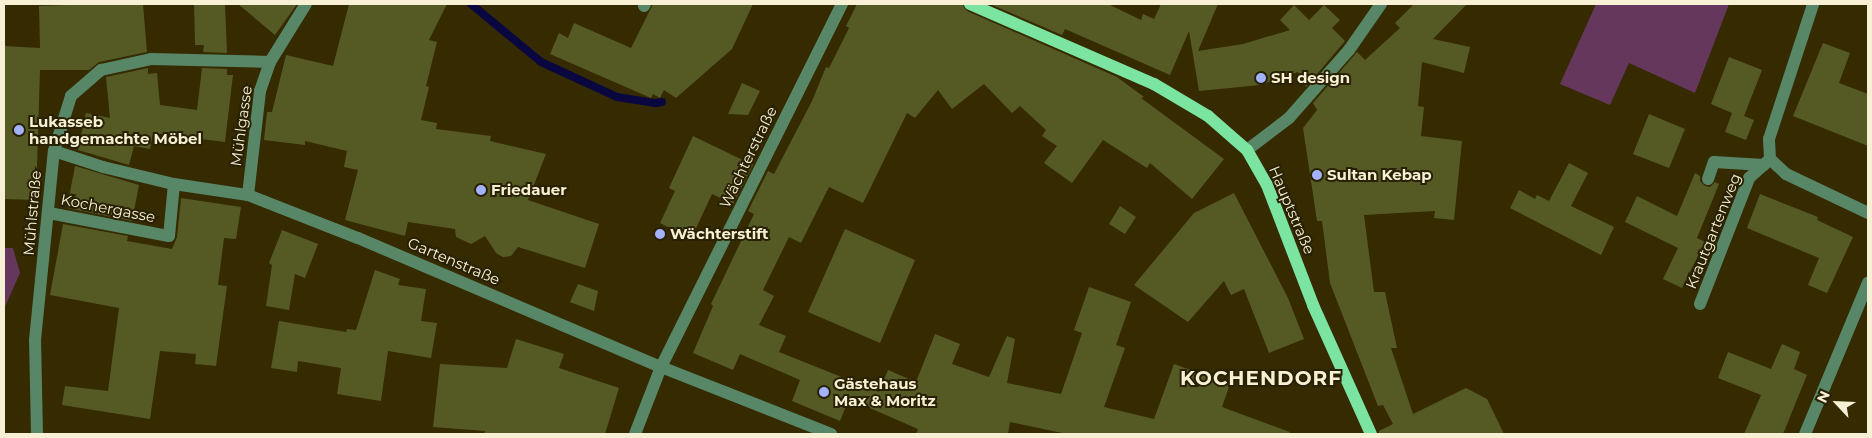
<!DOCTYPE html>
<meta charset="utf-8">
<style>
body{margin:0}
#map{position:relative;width:1872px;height:438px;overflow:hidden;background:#352a00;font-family:Montserrat,sans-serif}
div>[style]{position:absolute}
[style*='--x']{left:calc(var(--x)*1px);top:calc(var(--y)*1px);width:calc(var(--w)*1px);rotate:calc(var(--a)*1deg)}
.green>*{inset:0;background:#65375d}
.stream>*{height:8px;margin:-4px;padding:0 4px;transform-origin:4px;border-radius:4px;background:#0a063f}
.building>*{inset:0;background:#555a25}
.minor>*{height:12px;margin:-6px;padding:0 6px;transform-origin:6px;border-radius:6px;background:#578767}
.major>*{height:12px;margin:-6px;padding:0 6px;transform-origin:6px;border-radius:6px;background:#7be4a0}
.dots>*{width:14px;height:14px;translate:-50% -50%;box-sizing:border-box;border:2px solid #292104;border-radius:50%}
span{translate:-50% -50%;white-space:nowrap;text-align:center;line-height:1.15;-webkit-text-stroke:4px #292104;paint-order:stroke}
.poi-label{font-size:15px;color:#f8f0d4;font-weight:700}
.left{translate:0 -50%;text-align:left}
.street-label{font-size:15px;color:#f8f0d4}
.district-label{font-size:20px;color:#f8f0d4;font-weight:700;letter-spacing:1px}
.frame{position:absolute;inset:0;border:5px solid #f8f0d4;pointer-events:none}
.north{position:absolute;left:1812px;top:378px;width:50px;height:50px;-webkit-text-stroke:4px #292104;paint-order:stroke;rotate:295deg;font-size:14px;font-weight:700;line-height:20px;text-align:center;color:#f8f0d4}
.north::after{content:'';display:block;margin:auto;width:18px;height:22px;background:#f8f0d4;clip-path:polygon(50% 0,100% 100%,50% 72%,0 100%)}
</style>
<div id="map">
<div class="green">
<div style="clip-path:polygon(1596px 4px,1729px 4px,1695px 93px,1629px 63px,1610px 105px,1560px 84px)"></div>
<div style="clip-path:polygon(4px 248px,13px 248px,20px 273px,4px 309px)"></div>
</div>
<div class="stream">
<div style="--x:471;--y:4;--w:91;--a:39.6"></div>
<div style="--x:541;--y:62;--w:84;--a:24.7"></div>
<div style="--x:617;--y:97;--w:39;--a:9"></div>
<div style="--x:656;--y:103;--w:6;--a:-9"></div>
</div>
<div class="building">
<div style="clip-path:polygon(98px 4px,143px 4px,147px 52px,99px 62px,89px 70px,40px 70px,36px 200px,4px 199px,4px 46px,40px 48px,39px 6px)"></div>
<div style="clip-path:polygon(194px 4px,225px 4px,227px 53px,203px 52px,204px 45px,195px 45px)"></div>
<div style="clip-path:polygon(238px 4px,297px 4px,275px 35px)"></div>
<div style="clip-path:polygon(349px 4px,447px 4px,429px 40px,437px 42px,426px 86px,429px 87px,421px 120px,437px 123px,436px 129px,491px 136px,490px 141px,546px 154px,528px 200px,599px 224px,585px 268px,518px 247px,511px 256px,503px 257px,496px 253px,485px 236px,471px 244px,456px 237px,455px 229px,408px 222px,405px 236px,345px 220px,358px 170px,344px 167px,347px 151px,305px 141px,305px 145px,264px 140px,267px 112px,272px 112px,286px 55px,333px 66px)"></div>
<div style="clip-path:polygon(653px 4px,753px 4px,732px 49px,676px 98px,664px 90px,660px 98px,653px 94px,651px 98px,550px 54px,559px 33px,568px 38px,574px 23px,631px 48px)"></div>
<div style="clip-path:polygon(857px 4px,962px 4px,967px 11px,1117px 77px,1144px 97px,1141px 98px,1224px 159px,1192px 199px,1150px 163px,1147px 168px,1103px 140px,1072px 183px,1044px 163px,1057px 146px,1042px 136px,1046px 130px,1020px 106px,1012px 113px,984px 84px,952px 109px,938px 90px,915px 118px,907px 113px,863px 203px,829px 187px,801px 243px,789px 237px,763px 290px,774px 296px,759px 325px,786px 336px,779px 352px,879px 392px,888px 370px,916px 382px,935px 334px,960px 344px,952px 364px,989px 377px,1007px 336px,1015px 339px,1007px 383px,1061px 394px,1082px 333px,1074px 330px,1089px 287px,1131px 302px,1116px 345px,1125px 348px,1104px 407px,1154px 419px,1174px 364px,1230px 384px,1222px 407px,1290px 432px,1289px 434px,1067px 434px,1010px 422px,1008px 434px,916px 434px,918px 429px,849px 399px,840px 421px,792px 401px,800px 380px,740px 354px,733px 370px,693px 353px,713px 306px,711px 304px,754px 214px,748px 211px,768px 171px,774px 174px,812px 101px,826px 67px,829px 68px,849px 28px,846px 26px)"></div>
<div style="clip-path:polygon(990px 4px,1108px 4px,1141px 20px,1143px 14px,1154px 19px,1161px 4px,1218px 4px,1198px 51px,1243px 44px,1290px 30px,1280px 20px,1294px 5px,1309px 20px,1324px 5px,1340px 20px,1332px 28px,1345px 41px,1306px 87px,1298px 72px,1260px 85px,1199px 91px,1189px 31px,1170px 75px,1065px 29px,1062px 35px)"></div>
<div style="clip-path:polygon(1414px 4px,1467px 4px,1433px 39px,1470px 47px,1464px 73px,1422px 62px,1418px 106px,1424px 107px,1421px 136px,1462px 141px,1454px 220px,1434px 218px,1435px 211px,1364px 215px,1374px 292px,1385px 292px,1397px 348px,1391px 348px,1413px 414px,1466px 388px,1487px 399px,1504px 434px,1379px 434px,1379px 431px,1393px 424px,1383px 405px,1378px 406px,1330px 283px,1322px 221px,1317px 221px,1303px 128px,1317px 110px,1313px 103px,1357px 52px,1365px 60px,1400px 28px,1395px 23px)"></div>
<div style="clip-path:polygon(1823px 43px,1850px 53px,1839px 83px,1868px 94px,1868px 146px,1793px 116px)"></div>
<div style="clip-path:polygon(1729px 57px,1762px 70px,1744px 116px,1754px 120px,1746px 140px,1725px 132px,1732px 113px,1711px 104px)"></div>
<div style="clip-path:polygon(148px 68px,148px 74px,157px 73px,160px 105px,197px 110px,202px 68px,227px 69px,227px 75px,233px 75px,225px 142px,153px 133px,150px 149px,134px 146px,129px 165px,78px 150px,86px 113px,110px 118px,106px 77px)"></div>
<div style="clip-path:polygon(742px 83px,760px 91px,748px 115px,728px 114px)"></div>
<div style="clip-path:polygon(1649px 114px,1685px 129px,1669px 168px,1633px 154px)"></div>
<div style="clip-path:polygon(693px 136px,753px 165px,733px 204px,712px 194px,691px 239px,660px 223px,675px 191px,669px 188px)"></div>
<div style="clip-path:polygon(1569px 163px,1588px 173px,1571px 206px,1614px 227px,1601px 255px,1510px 208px,1519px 190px,1535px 199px,1537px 195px,1549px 201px)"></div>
<div style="clip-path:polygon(75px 166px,139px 185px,132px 221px,67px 208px)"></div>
<div style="clip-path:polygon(1695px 173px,1700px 176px,1700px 181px,1705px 186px,1710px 187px,1715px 182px,1719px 184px,1697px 238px,1705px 242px,1682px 288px,1663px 279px,1678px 248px,1625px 222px,1637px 196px,1677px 216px)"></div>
<div style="clip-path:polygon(1234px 193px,1288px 298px,1304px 339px,1269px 353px,1244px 289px,1231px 295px,1224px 281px,1188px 322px,1134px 285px,1194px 213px)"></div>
<div style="clip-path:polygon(1760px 194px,1818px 217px,1817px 220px,1853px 237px,1827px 293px,1808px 285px,1819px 258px,1747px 228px)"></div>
<div style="clip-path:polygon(181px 198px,241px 207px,236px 239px,224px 238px,218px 285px,227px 286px,216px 366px,195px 364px,196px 354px,160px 351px,150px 419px,62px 405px,65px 386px,108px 391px,119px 308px,50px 295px,63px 224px,128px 236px,127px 241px,172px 249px,177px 237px)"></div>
<div style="clip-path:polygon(1120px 206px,1136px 217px,1125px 234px,1109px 224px)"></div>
<div style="clip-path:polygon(845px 229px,915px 260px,880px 343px,808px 312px)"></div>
<div style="clip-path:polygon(282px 230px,318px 244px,305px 278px,295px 274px,289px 310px,266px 306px,272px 265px,269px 263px)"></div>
<div style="clip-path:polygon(375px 270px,400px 279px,398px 285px,426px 289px,421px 321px,437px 323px,431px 358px,388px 351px,381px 401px,337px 394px,341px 368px,298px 361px,297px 372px,271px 368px,279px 321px,346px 332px,347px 329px,356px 330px)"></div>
<div style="clip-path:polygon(578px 284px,598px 291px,594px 311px,570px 302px)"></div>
<div style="clip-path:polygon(516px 339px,564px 354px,559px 368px,619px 388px,605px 434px,484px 434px,485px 431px,433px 427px,440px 364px,507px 368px)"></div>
<div style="clip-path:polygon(1782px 344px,1800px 352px,1794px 369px,1807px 375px,1783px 434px,1744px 434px,1761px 395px,1718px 378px,1728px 352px,1771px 369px)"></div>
</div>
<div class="minor">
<div style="--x:644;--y:6;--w:2;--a:-63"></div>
<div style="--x:1247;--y:150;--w:53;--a:-37.3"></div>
<div style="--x:1289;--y:118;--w:91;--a:-48.6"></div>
<div style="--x:1349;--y:50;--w:56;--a:-55.2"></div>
<div style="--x:54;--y:151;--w:52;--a:18.1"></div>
<div style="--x:103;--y:167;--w:73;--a:13.5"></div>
<div style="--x:174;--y:184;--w:75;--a:8.5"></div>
<div style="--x:248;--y:195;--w:118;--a:21.4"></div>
<div style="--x:358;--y:238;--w:329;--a:23.1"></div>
<div style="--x:661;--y:367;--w:183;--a:21.5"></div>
<div style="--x:1770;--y:159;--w:20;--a:-93"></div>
<div style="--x:1769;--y:139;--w:142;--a:-71.9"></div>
<div style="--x:1770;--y:159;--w:22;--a:43"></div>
<div style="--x:1786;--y:174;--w:91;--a:25.4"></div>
<div style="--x:1708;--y:179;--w:18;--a:-71"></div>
<div style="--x:1714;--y:162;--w:50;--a:3.4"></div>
<div style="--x:248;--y:195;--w:105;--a:-83.4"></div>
<div style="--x:260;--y:91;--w:31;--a:-71"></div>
<div style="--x:49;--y:213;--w:122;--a:10.9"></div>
<div style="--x:169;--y:236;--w:52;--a:-84.5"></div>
<div style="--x:1700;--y:304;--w:135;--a:-68.7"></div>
<div style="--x:1749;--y:178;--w:28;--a:-42"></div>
<div style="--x:37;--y:434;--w:94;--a:-91.2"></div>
<div style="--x:35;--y:340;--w:190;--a:-84.3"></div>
<div style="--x:54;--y:151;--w:58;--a:-72.8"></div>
<div style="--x:71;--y:96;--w:40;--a:-41"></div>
<div style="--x:101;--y:70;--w:51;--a:-12.4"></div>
<div style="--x:151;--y:59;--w:119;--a:1.4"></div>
<div style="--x:270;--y:62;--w:68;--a:-58.2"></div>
<div style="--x:635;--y:434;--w:72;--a:-68.8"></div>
<div style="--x:661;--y:367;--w:406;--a:-63.5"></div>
<div style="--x:1805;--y:434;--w:164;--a:-67.4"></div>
</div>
<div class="major">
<div style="--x:970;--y:4;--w:201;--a:23.5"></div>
<div style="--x:1154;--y:84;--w:63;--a:30.7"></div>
<div style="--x:1208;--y:116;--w:52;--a:41.1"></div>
<div style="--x:1247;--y:150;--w:40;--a:60.3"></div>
<div style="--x:1267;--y:185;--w:129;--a:69"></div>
<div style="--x:1313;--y:305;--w:141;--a:65.8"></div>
</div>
<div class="dots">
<div style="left:1261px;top:78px;background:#a2b2fd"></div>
<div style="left:19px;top:130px;background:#a2b2fd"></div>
<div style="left:1317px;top:175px;background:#a2b2fd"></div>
<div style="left:481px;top:190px;background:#a2b2fd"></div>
<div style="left:660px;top:234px;background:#a2b2fd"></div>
<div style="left:824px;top:392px;background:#a2b2fd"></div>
</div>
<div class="poi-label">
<span class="left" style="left:1271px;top:78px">SH design</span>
<span class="left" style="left:29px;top:130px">Lukasseb<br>handgemachte Möbel</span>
<span class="left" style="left:1327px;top:175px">Sultan Kebap</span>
<span class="left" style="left:491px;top:190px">Friedauer</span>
<span class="left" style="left:670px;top:234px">Wächterstift</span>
<span class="left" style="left:834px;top:392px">Gästehaus<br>Max &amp; Moritz</span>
</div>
<div class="street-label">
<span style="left:241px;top:126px;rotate:-82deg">Mühlgasse</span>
<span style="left:748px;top:157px;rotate:-64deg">Wächterstraße</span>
<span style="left:108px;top:208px;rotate:11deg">Kochergasse</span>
<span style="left:1292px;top:210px;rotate:67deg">Hauptstraße</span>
<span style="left:32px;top:213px;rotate:-85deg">Mühlstraße</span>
<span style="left:1713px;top:231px;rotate:-68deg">Krautgartenweg</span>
<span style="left:454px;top:261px;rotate:23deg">Gartenstraße</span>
</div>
<div class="district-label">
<span style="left:1261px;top:378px">KOCHENDORF</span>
</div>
<div class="frame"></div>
<div class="north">N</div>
</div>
